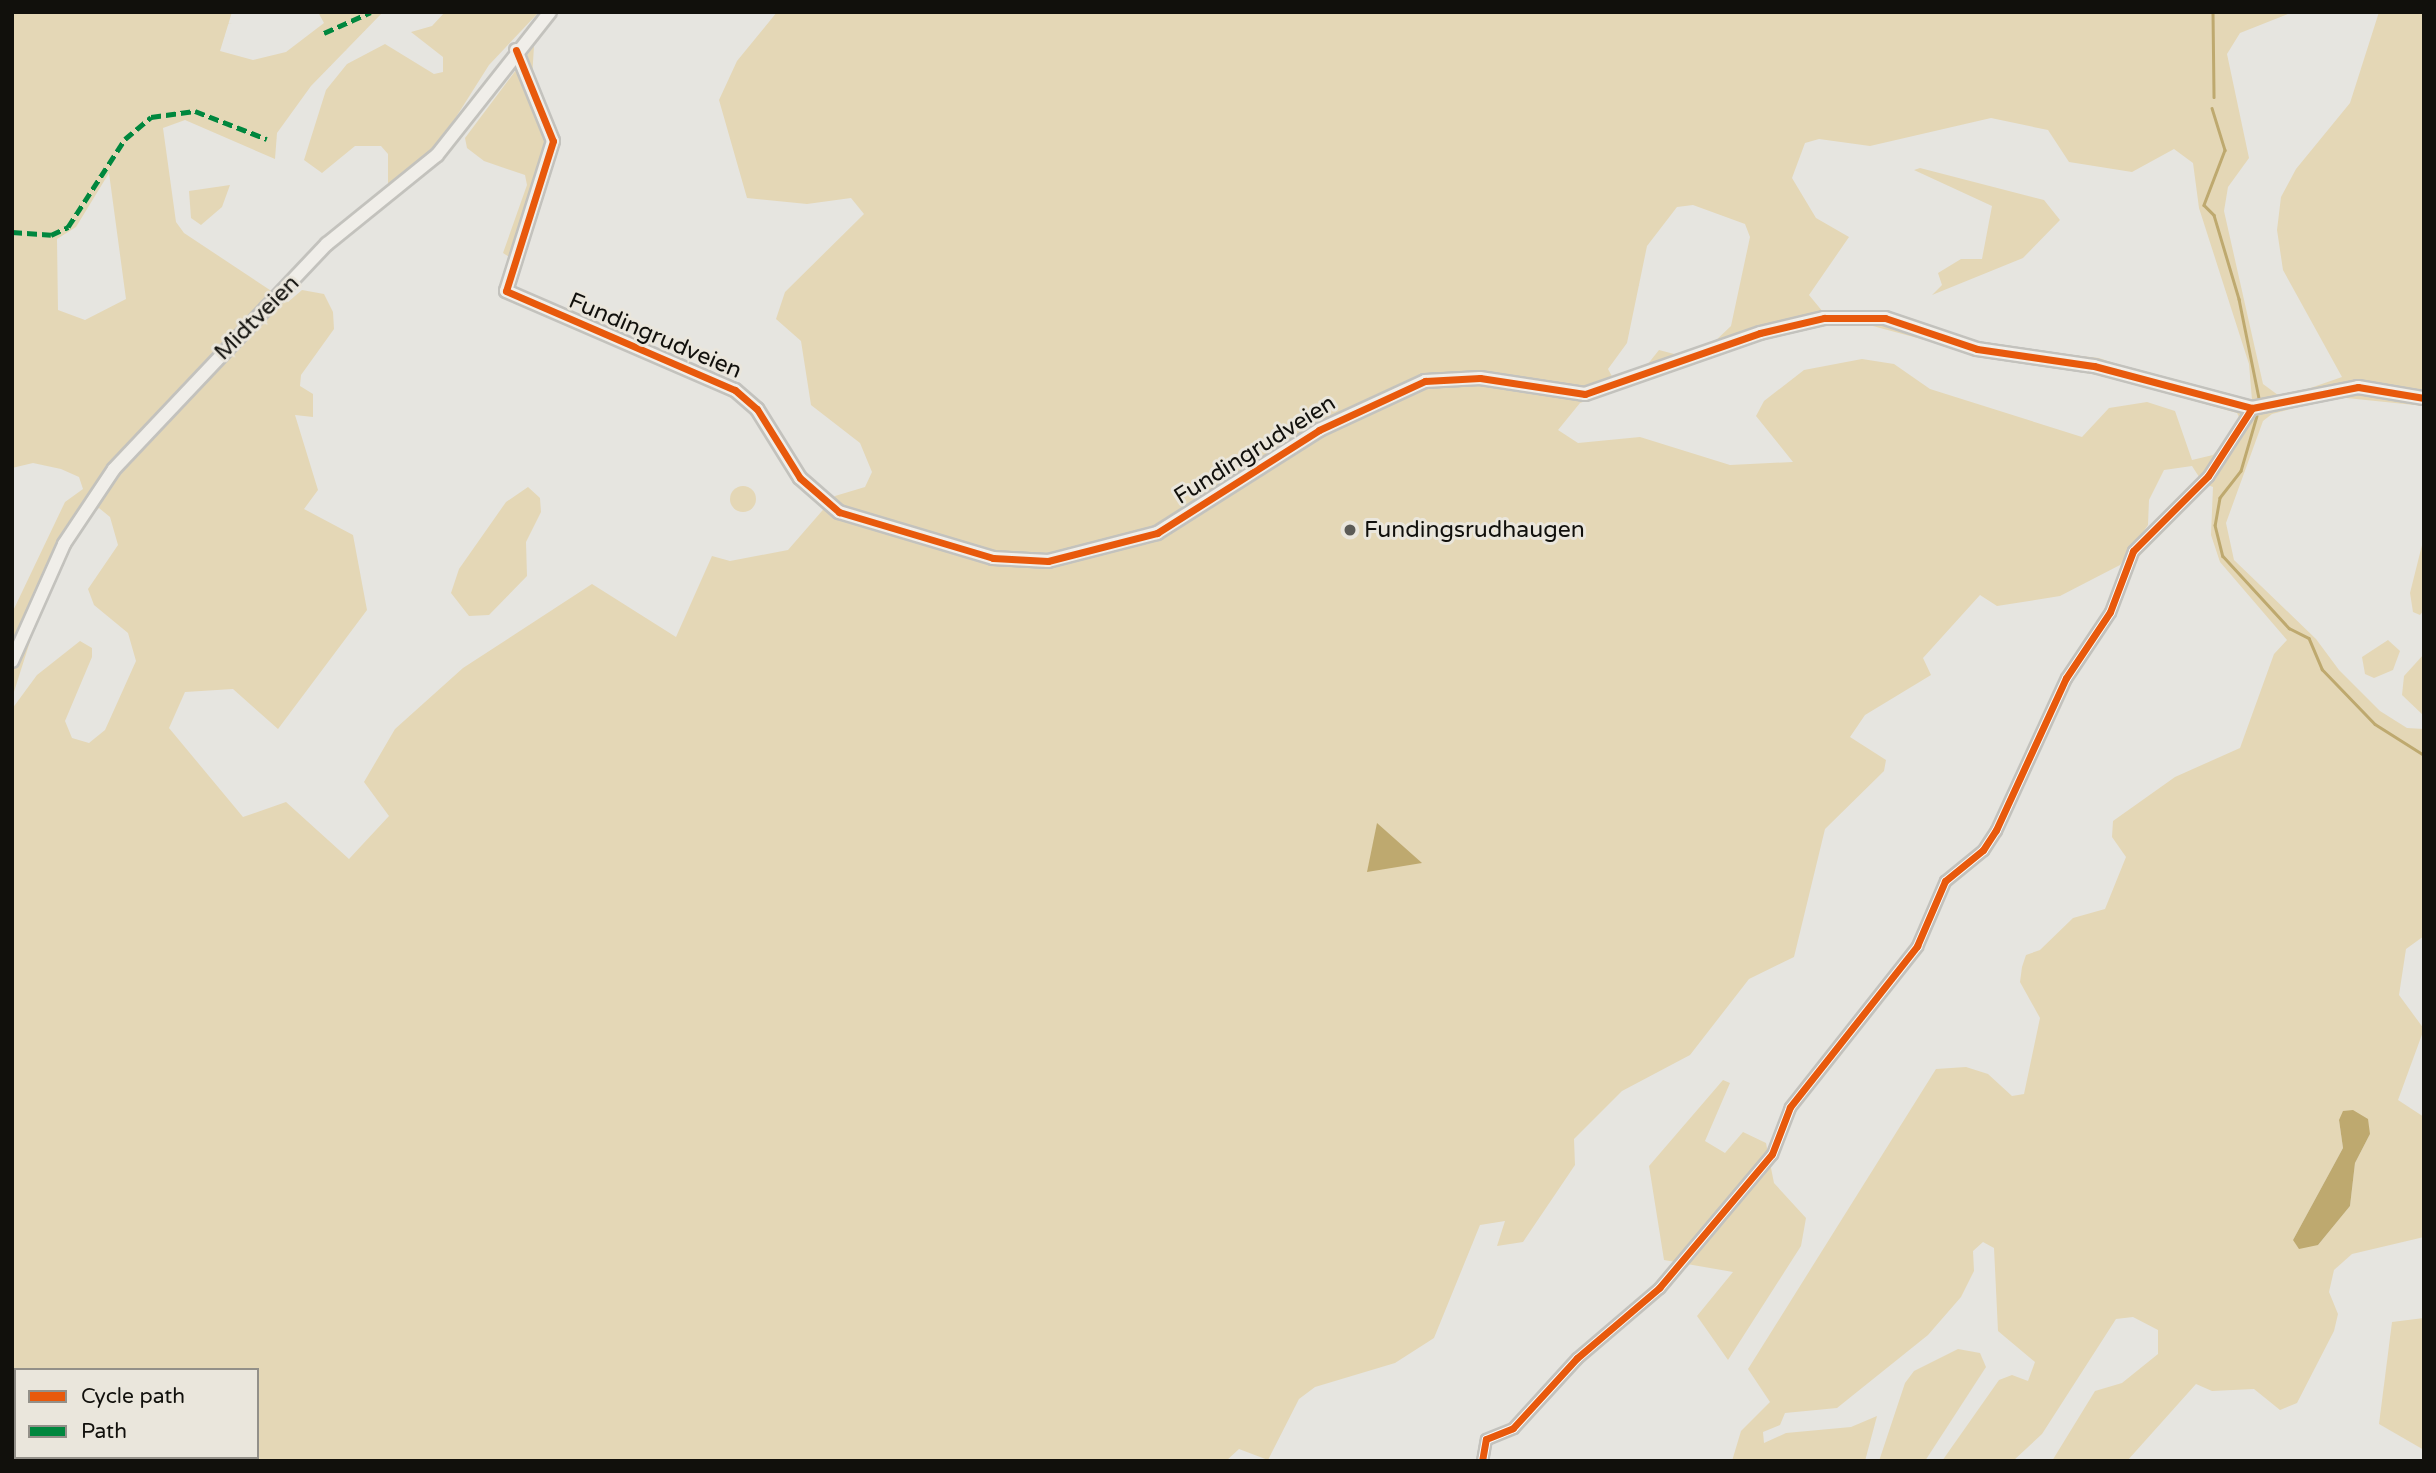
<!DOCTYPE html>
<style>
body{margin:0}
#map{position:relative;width:2436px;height:1473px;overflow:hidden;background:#e6e5e0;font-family:"Varela Round",sans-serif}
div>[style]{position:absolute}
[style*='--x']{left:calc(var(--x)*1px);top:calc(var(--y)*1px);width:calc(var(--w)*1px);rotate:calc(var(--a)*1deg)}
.green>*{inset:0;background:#e4d7b6}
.round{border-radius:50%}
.water>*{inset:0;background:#bea96f}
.stream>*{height:2.5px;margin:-1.25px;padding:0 1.25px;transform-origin:1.25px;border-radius:1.25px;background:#bea96f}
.roads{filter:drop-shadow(2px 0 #c3c2bd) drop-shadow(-2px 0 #c3c2bd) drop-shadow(0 2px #c3c2bd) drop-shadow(0 -2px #c3c2bd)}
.street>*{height:9px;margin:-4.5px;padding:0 4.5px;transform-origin:4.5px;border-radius:4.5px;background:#fbfbfa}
.secondary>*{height:12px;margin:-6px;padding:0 6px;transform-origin:6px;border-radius:6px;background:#f0eee9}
.quiet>*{height:5px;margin-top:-2.5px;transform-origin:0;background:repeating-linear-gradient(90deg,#00873e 0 10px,transparent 0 15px)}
.cycleway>*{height:7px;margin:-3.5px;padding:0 3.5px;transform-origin:3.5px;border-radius:3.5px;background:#e8590c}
.dots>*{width:19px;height:19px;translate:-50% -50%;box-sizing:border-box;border:4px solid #eae6dc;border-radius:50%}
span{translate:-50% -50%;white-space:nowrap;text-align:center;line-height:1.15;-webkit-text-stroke:6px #eae6dc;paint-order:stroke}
.street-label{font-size:23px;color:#11100c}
.poi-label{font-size:23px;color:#11100c}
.left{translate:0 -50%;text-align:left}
.frame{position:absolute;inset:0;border:14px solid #11100c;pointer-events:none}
.legend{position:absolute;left:14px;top:1368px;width:245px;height:91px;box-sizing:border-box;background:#eae6dc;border:2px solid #939089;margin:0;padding:9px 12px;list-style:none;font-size:21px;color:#11100c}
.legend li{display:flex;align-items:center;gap:14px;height:35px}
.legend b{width:35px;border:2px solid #939089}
</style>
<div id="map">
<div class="green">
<div style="clip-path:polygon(evenodd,12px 12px,232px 12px,220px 51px,253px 60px,286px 52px,324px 23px,318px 12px,383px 12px,311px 86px,277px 133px,275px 159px,185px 120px,163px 128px,176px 222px,184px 233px,288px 302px,302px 290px,324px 294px,333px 312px,334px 329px,301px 375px,300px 386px,313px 394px,313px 417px,295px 415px,318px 490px,304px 509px,353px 535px,367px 610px,278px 729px,233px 689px,185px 692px,169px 728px,243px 817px,286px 802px,349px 859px,389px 816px,364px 782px,395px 729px,463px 668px,592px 584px,676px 637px,712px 556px,730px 561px,788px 550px,835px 496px,865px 487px,872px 472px,860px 443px,811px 405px,801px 341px,776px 319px,785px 292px,864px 214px,851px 198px,807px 204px,747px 198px,719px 100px,737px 61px,777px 12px,2293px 12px,2240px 33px,2227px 54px,2249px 158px,2228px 187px,2224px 211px,2263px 384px,2282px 398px,2342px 377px,2283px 270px,2277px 230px,2281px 197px,2296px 169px,2350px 103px,2379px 12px,2424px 12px,2424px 406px,2337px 397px,2272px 414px,2263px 421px,2226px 523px,2234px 560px,2316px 639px,2339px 670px,2380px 711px,2407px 728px,2424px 729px,2424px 936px,2406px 949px,2399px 995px,2424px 1029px,2398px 1100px,2424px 1117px,2424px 1237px,2352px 1254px,2334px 1270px,2329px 1292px,2338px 1314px,2334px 1331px,2297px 1403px,2280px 1410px,2254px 1389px,2212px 1391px,2196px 1384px,2127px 1461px,2052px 1461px,2095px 1391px,2122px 1383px,2158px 1354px,2158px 1330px,2133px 1317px,2116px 1319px,2042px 1434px,2013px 1461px,1942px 1461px,1999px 1380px,2012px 1375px,2028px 1381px,2035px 1362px,1998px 1331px,1994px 1248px,1983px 1242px,1973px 1251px,1974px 1271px,1961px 1297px,1928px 1335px,1837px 1408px,1785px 1413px,1780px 1425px,1763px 1432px,1764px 1443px,1786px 1433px,1851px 1427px,1877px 1416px,1865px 1461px,1732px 1461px,1741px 1431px,1770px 1402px,1748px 1369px,1936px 1069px,1966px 1067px,1988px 1074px,2012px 1096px,2024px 1094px,2040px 1018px,2020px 982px,2022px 967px,2026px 955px,2040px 950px,2073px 918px,2105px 909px,2126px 857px,2112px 837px,2113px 821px,2175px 777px,2240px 748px,2274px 654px,2287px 640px,2220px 562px,2211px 535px,2213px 487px,2203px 483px,2192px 466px,2164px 470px,2149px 500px,2148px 525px,2120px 565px,2060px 596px,1997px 606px,1980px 595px,1923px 658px,1931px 675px,1865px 715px,1850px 737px,1886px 760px,1884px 771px,1825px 829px,1794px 957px,1749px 979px,1690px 1055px,1622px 1091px,1574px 1139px,1575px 1165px,1523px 1242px,1497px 1246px,1505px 1221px,1480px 1225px,1434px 1338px,1395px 1363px,1315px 1387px,1299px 1399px,1268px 1460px,1239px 1449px,1226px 1461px,12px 1461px,12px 709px,37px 675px,80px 641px,92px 648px,92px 657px,65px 721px,72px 738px,89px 743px,105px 730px,136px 661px,128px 633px,94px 605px,88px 589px,118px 545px,110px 517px,99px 508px,83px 523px,40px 610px,12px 698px,12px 613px,65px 502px,83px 489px,79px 477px,61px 469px,33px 463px,12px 468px,12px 12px,1991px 118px,2048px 130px,2069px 162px,2132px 172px,2174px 149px,2193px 163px,2199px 208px,2249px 364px,2252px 400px,2191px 389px,2099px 358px,1981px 345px,1879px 314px,1823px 312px,1809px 295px,1849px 237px,1816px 218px,1792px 178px,1805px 143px,1819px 139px,1870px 146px,1991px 118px,12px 12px,109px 173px,126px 299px,85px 320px,58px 310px,57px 239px,76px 227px,109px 173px,12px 12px,1693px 205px,1745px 224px,1750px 237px,1731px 326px,1712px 344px,1678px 355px,1659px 350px,1643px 370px,1614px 380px,1608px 369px,1627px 343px,1647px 246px,1677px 207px,1693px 205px,12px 12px,1858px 322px,1984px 356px,2109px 377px,2237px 413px,2241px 421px,2213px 455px,2192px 460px,2175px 411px,2147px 402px,2109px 408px,2082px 437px,1930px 389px,1894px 364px,1862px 359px,1804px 370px,1764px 401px,1756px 416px,1793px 462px,1730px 465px,1640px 437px,1578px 443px,1558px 430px,1580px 403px,1719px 353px,1784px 331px,1858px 322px,12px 12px,2339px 1120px,2370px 1134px,2355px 1163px,2350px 1206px,2318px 1245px,2293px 1240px,2343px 1148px,2339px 1120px,12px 12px,16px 1370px,257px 1370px,257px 1457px,16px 1457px,16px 1370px)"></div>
<div style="clip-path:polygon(445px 12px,539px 12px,489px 65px,439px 144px,388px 185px,388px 154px,381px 146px,355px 146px,322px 173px,304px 160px,326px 90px,347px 64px,385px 44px,434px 74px,443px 72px,443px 57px,411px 32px,432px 26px)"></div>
<div style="clip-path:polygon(534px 46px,532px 78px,557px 129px,557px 147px,517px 262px,503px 253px,527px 185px,525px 175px,484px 161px,467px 148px,465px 138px)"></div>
<div style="clip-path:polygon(1920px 168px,2044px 200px,2060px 220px,2023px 258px,1932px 295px,1942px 285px,1938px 273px,1961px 259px,1982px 259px,1992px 206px,1914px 170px)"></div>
<div style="clip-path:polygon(230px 185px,222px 207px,201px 225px,191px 218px,189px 191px)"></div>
<div class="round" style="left:730px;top:486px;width:26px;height:26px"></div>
<div style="clip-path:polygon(528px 487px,540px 498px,541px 512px,526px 542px,527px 576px,489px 615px,469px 616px,451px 593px,459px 569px,506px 502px)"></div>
<div style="clip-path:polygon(2424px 537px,2424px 610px,2420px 615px,2413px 612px,2410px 593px)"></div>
<div style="clip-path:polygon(2388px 640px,2400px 651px,2393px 670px,2374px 678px,2365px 674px,2362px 657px)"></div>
<div style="clip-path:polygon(2424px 654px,2424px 716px,2402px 695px,2404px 676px)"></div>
<div style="clip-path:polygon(1723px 1080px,1730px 1083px,1705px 1141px,1725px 1153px,1743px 1132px,1766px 1143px,1774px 1183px,1806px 1218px,1801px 1246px,1728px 1360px,1697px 1316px,1733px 1272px,1664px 1260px,1649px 1166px)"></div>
<div style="clip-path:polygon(2424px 1318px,2424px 1450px,2379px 1424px,2392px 1322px)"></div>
<div style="clip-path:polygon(1958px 1349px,1980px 1353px,1986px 1367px,1925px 1461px,1879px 1461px,1905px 1383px,1914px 1371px)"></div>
</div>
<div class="water">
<div style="clip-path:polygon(1377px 823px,1422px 863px,1367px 872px)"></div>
<div style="clip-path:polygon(2353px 1110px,2368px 1119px,2370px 1134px,2355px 1163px,2350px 1206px,2318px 1245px,2299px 1249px,2293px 1240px,2343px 1148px,2339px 1120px,2343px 1111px)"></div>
</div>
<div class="stream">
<div style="--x:2213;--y:12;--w:85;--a:89.3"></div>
<div style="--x:2212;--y:108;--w:44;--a:72.8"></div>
<div style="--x:2225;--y:150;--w:59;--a:110.9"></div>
<div style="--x:2204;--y:205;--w:14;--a:45"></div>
<div style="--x:2214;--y:215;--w:88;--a:73.4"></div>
<div style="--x:2239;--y:299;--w:101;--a:78.6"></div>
<div style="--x:2257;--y:416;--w:57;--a:106.2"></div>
<div style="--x:2241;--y:471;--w:34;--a:128"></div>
<div style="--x:2220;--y:498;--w:27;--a:100"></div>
<div style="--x:2215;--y:525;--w:32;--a:76"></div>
<div style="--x:2223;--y:556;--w:98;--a:47.5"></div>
<div style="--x:2289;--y:628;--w:22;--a:27"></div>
<div style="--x:2309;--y:638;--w:34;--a:67"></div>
<div style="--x:2322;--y:669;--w:76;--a:46.1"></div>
<div style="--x:2375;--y:724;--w:58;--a:32.3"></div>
</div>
<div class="roads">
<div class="street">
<div style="--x:1482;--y:1461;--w:22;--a:-80"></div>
<div style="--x:1486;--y:1439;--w:29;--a:-22"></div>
<div style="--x:1513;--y:1428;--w:95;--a:-47.6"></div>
<div style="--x:1577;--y:1358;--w:108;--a:-40.5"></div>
<div style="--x:1659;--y:1288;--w:175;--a:-49.9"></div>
<div style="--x:1772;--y:1154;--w:50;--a:-69"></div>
<div style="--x:1790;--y:1107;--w:205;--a:-51.7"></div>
<div style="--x:1917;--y:946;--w:71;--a:-66.7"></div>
<div style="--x:1945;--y:881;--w:49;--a:-39.2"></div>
<div style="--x:1983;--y:850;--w:24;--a:-57"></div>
<div style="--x:1996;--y:830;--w:167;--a:-65.3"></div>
<div style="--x:2066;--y:678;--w:79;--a:-56.3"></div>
<div style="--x:2110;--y:612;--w:65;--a:-69.3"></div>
<div style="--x:2133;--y:551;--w:106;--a:-45"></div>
<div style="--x:2208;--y:476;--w:81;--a:-57.1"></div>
</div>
<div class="secondary">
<div style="--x:516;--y:50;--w:98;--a:67.9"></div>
<div style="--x:553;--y:141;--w:157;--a:107.4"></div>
<div style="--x:506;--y:291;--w:249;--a:23.4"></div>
<div style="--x:735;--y:390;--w:29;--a:41"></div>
<div style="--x:757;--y:409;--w:81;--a:58.1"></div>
<div style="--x:800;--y:478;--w:52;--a:41.1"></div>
<div style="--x:839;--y:512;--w:161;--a:16.6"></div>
<div style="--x:993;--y:558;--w:55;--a:3.1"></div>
<div style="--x:1048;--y:561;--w:113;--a:-14.4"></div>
<div style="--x:1157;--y:533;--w:192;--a:-32.4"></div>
<div style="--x:1319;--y:430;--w:117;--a:-24.8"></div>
<div style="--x:1425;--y:381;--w:55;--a:-3.1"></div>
<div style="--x:1480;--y:378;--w:106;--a:8.7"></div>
<div style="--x:1585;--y:394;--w:185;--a:-19.2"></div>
<div style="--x:1760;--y:333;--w:66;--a:-13.2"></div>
<div style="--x:1824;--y:318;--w:61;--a:0"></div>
<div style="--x:1885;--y:318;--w:97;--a:18.6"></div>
<div style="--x:1977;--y:349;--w:118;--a:8.3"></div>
<div style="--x:2094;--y:366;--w:163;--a:14.9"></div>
<div style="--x:2252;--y:408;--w:108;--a:-11.2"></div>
<div style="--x:2358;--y:387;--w:67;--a:9.5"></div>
<div style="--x:12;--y:661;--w:128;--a:-66"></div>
<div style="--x:64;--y:544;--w:90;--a:-56.3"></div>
<div style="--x:114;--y:469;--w:310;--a:-46.6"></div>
<div style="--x:327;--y:244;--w:141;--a:-39"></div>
<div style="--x:437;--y:155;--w:182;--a:-51.7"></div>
</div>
</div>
<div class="quiet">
<div style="--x:324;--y:33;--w:51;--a:-24.1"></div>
<div style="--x:12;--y:232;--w:39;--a:4"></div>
<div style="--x:51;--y:235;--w:19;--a:-25"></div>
<div style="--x:68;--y:227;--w:105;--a:-57.1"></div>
<div style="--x:125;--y:139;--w:34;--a:-40"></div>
<div style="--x:151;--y:117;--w:44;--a:-7.8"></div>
<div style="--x:195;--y:111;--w:77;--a:21.3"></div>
</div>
<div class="cycleway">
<div style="--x:516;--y:50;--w:98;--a:67.9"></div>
<div style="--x:553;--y:141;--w:157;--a:107.4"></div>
<div style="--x:506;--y:291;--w:249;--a:23.4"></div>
<div style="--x:735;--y:390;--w:29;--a:41"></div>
<div style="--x:757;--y:409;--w:81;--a:58.1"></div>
<div style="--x:800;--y:478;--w:52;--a:41.1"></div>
<div style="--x:839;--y:512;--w:161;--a:16.6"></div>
<div style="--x:993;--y:558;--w:55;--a:3.1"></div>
<div style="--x:1048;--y:561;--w:113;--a:-14.4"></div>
<div style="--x:1157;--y:533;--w:192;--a:-32.4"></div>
<div style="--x:1319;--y:430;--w:117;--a:-24.8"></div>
<div style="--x:1425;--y:381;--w:55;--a:-3.1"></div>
<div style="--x:1480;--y:378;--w:106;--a:8.7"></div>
<div style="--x:1585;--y:394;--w:185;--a:-19.2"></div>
<div style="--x:1760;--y:333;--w:66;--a:-13.2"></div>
<div style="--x:1824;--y:318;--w:61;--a:0"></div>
<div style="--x:1885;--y:318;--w:97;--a:18.6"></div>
<div style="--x:1977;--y:349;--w:118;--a:8.3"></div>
<div style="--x:2094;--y:366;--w:163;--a:14.9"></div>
<div style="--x:2252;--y:408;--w:108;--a:-11.2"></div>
<div style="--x:2358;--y:387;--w:67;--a:9.5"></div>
<div style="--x:1482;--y:1461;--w:22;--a:-80"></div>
<div style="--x:1486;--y:1439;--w:29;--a:-22"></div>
<div style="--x:1513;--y:1428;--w:95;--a:-47.6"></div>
<div style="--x:1577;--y:1358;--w:108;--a:-40.5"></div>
<div style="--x:1659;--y:1288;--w:175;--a:-49.9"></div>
<div style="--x:1772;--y:1154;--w:50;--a:-69"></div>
<div style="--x:1790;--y:1107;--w:205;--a:-51.7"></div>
<div style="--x:1917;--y:946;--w:71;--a:-66.7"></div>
<div style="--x:1945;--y:881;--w:49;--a:-39.2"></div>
<div style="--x:1983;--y:850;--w:24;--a:-57"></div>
<div style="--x:1996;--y:830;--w:167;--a:-65.3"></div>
<div style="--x:2066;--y:678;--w:79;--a:-56.3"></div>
<div style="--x:2110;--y:612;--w:65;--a:-69.3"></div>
<div style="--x:2133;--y:551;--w:106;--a:-45"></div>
<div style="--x:2208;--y:476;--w:81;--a:-57.1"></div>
</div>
<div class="dots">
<div style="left:1350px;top:530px;background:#5c5b56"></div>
</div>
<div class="street-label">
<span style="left:257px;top:318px;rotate:-45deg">Midtveien</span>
<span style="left:655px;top:336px;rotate:23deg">Fundingrudveien</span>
<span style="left:1255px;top:450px;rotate:-32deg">Fundingrudveien</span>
</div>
<div class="poi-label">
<span class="left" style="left:1364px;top:530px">Fundingsrudhaugen</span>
</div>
<div class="frame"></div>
<ul class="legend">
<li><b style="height:9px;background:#e8590c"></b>Cycle path</li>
<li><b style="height:9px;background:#00873e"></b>Path</li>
</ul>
</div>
